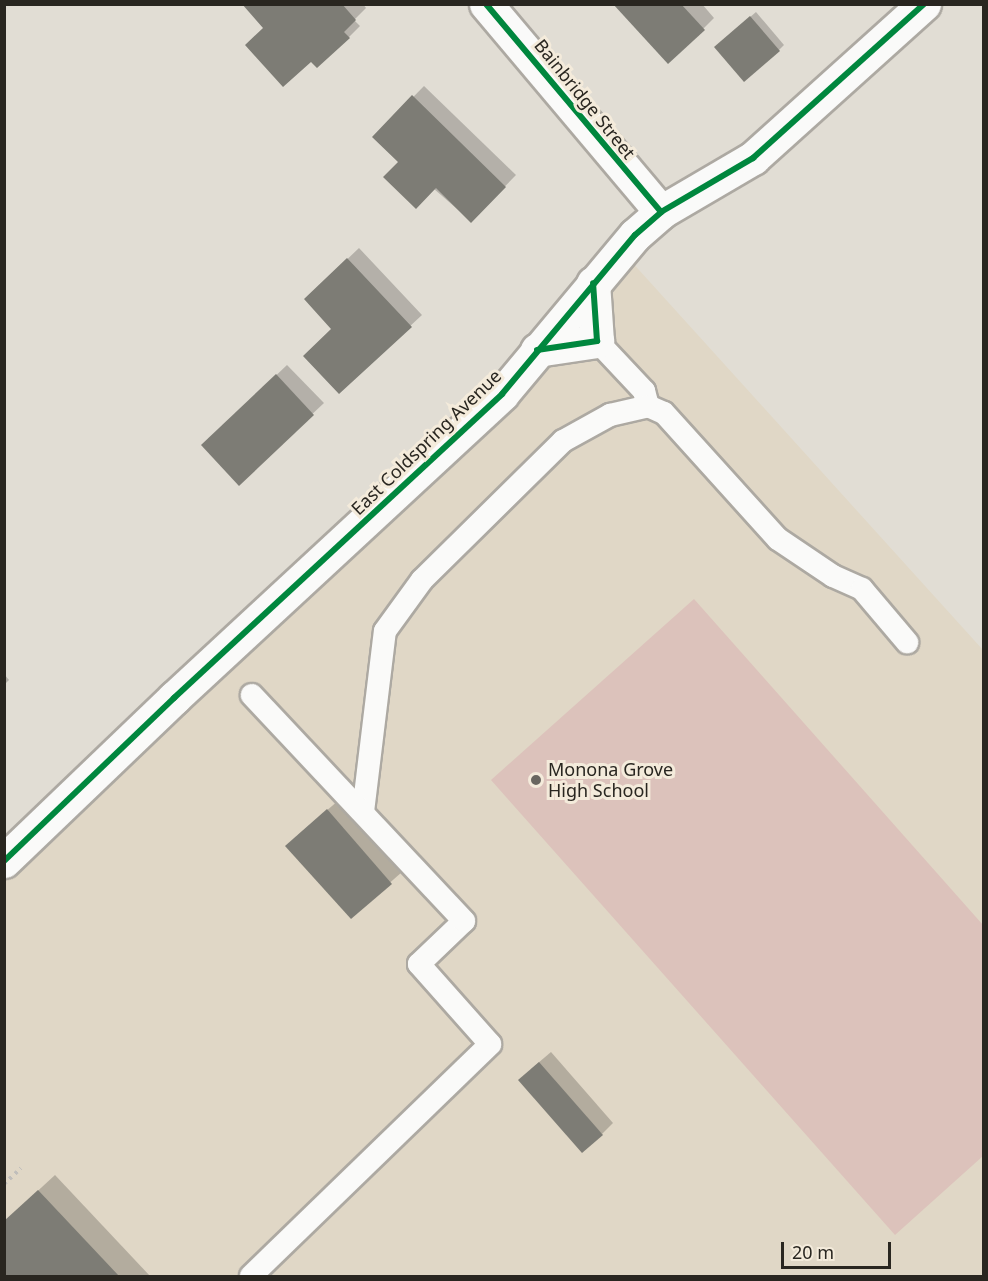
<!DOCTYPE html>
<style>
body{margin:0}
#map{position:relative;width:988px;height:1281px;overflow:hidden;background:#e1ddd4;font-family:"Noto Sans",sans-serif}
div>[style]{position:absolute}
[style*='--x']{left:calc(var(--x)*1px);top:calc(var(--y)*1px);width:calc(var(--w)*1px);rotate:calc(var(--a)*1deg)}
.built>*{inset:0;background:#e0d7c6}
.green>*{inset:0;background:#dcc2bb}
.shadow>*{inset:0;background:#0003}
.building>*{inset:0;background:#7d7c75}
.path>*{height:4px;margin-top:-2px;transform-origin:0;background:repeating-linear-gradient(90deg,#c0bebb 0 3px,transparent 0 7.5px)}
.roads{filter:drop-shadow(2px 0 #ada9a2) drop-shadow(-2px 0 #ada9a2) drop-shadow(0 2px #ada9a2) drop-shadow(0 -2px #ada9a2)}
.lane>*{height:22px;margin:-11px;padding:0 11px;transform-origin:11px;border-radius:11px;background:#fafaf9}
.street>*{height:33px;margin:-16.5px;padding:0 16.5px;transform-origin:16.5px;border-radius:16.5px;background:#fafaf9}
.cycleway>*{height:6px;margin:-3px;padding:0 3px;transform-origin:3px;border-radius:3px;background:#00873e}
.dots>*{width:16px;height:16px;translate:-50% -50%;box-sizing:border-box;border:3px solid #f4ebdb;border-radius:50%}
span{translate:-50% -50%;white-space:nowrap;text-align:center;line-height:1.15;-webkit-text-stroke:6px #f4ebdb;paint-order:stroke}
.street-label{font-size:18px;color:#292620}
.poi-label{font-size:18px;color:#292620}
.left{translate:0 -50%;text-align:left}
.frame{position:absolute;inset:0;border:6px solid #292620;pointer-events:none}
.scale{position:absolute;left:781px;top:1242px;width:110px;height:27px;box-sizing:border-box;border:3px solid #292620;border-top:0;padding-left:8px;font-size:18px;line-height:21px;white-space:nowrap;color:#292620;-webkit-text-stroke:4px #f4ebdb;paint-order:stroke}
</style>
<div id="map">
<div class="built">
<div style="clip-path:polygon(620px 249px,983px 650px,983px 1276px,5px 1276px,5px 861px,502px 394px)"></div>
</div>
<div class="green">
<div style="clip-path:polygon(694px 599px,983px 925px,983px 1156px,895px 1235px,491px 780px)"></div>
</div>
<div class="shadow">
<div style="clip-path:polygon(244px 4px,363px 4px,366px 8px,354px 20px,360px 26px,349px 37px,265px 28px)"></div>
<div style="clip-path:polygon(615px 4px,702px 4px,714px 18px,703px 29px)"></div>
<div style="clip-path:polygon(756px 12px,784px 45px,779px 50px,721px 42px)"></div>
<div style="clip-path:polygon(424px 86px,516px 175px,471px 221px,374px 137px)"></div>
<div style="clip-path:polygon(359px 248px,422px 315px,339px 392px,333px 328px,317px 288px)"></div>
<div style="clip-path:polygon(287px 365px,324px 403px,239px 483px,214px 434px)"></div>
<div style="clip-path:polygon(4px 674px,9px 680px,4px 685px)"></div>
<div style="clip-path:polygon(339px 800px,402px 872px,351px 917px,298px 835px)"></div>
<div style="clip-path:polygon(551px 1052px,613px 1123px,602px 1134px,531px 1069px)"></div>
<div style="clip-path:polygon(55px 1175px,150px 1276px,4px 1276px,4px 1222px)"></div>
</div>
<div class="building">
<div style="clip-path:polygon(242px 4px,342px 4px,356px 20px,344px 32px,350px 38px,317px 68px,311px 62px,283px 87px,245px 45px,263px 28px)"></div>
<div style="clip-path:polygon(613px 4px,681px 4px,705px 30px,668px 64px)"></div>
<div style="clip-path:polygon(750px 16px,780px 51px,744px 82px,714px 47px)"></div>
<div style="clip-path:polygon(412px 95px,506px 187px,471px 223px,436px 188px,416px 209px,383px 177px,398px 162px,372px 137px)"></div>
<div style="clip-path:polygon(347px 258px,412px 327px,339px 394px,303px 356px,331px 329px,304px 299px)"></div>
<div style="clip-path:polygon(276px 374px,314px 415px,239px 486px,201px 445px)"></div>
<div style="clip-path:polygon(327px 809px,392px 884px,351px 919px,285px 846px)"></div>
<div style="clip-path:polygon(539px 1062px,603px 1135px,582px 1153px,518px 1080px)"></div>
<div style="clip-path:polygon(38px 1190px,119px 1276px,4px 1276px,4px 1221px)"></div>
</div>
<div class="path">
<div style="--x:4;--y:1184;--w:23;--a:-43"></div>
</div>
<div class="roads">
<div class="lane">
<div style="--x:597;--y:341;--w:69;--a:46.8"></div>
<div style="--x:644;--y:391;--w:16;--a:75"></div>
<div style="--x:363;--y:812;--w:182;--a:-83.1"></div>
<div style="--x:385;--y:631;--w:63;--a:-54"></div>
<div style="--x:422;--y:580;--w:198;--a:-44.6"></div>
<div style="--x:563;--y:441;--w:54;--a:-29"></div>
<div style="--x:610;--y:415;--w:39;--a:-13"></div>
<div style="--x:648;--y:406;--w:17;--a:24"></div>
<div style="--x:664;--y:413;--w:170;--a:47.9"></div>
<div style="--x:778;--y:539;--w:66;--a:33.9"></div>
<div style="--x:833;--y:576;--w:32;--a:24"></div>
<div style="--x:862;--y:589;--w:70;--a:49.7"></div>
<div style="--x:251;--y:1276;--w:333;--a:-44.1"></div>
<div style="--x:490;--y:1044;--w:107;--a:-131.6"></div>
<div style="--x:419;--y:964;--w:62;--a:-43.7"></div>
<div style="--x:464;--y:921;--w:310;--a:-133.2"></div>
</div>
<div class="street">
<div style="--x:486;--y:4;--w:272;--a:49.9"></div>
<div style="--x:537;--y:350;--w:61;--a:-8.5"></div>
<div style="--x:597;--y:341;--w:58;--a:-93.9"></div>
<div style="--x:4;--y:861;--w:236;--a:-43.8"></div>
<div style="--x:174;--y:698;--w:447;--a:-42.8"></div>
<div style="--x:502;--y:394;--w:207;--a:-50.1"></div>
<div style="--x:635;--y:235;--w:35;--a:-41"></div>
<div style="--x:661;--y:212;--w:107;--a:-30.4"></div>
<div style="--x:753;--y:158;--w:230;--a:-42"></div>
</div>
</div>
<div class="cycleway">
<div style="--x:486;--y:4;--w:272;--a:49.9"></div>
<div style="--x:537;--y:350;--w:61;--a:-8.5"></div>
<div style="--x:597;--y:341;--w:58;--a:-93.9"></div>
<div style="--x:4;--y:861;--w:236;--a:-43.8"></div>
<div style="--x:174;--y:698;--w:447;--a:-42.8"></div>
<div style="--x:502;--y:394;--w:207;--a:-50.1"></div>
<div style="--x:635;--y:235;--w:35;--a:-41"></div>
<div style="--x:661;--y:212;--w:107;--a:-30.4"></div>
<div style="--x:753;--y:158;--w:230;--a:-42"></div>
</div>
<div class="dots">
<div style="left:536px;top:780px;background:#69665f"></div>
</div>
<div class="street-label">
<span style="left:585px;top:99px;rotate:51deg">Bainbridge Street</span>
<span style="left:426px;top:442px;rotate:-44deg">East Coldspring Avenue</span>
</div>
<div class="poi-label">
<span class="left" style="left:548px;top:780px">Monona Grove<br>High School</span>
</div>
<div class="frame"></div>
<div class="scale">20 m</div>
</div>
